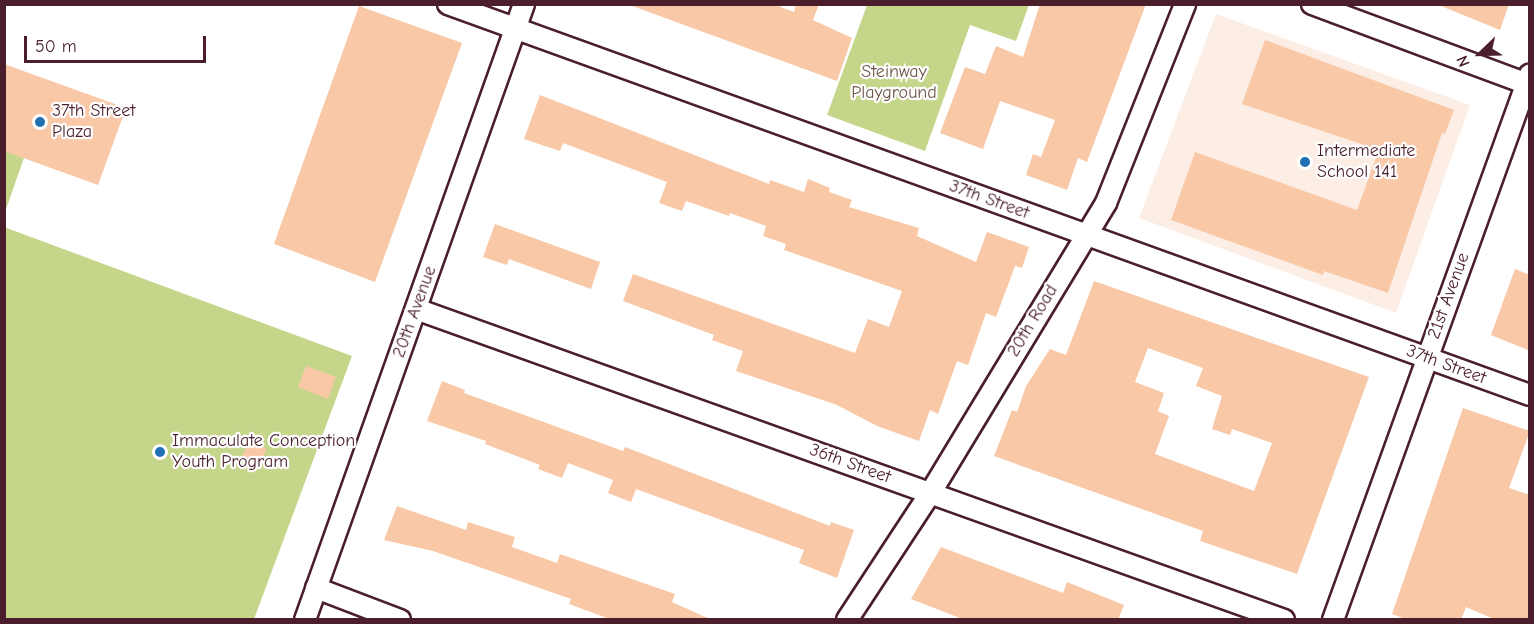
<!DOCTYPE html>
<style>
body{margin:0}
#map{position:relative;width:1534px;height:624px;overflow:hidden;background:#fff;font-family:"Comic Neue",sans-serif}
div>[style]{position:absolute}
[style*='--x']{left:calc(var(--x)*1px);top:calc(var(--y)*1px);width:calc(var(--w)*1px);rotate:calc(var(--a)*1deg)}
.built>*{inset:0;background:#fdeee5}
.green>*{inset:0;background:#c5d68b}
.building>*{inset:0;background:#f8c8a7}
.roads{filter:drop-shadow(2px 0 #4a1f2b) drop-shadow(-2px 0 #4a1f2b) drop-shadow(0 2px #4a1f2b) drop-shadow(0 -2px #4a1f2b)}
.street>*{height:20px;margin:-10px;padding:0 10px;transform-origin:10px;border-radius:10px;background:#fff}
.dots>*{width:16px;height:16px;translate:-50% -50%;box-sizing:border-box;border:3px solid #fff;border-radius:50%}
span{translate:-50% -50%;white-space:nowrap;text-align:center;line-height:1.15;-webkit-text-stroke:4.5px #fff;paint-order:stroke}
.park-label{font-size:18px;color:#6f5648}
.poi-label{font-size:18px;color:#4a1f2b}
.left{translate:0 -50%;text-align:left}
.street-label{font-size:18px;color:#4a1f2b}
.frame{position:absolute;inset:0;border:6px solid #4a1f2b;pointer-events:none}
.north{position:absolute;left:1450px;top:24px;width:60px;height:60px;-webkit-text-stroke:4px #fff;paint-order:stroke;rotate:247deg;font-size:16px;font-weight:700;line-height:24px;text-align:center;color:#4a1f2b}
.north::after{content:'';display:block;margin:auto;width:21px;height:27px;background:#4a1f2b;clip-path:polygon(50% 0,100% 100%,50% 72%,0 100%)}
.scale{position:absolute;left:24px;top:36px;width:182px;height:27px;box-sizing:border-box;border:3px solid #4a1f2b;border-top:0;padding-left:8px;font-size:18px;line-height:21px;white-space:nowrap;color:#4a1f2b;-webkit-text-stroke:4px #fff;paint-order:stroke}
</style>
<div id="map">
<div class="built">
<div style="clip-path:polygon(1216px 14px,1470px 105px,1396px 313px,1139px 218px)"></div>
</div>
<div class="green">
<div style="clip-path:polygon(867px 5px,867px 4px,1029px 5px,1016px 41px,970px 25px,925px 151px,827px 115px)"></div>
<div style="clip-path:polygon(5px 151px,24px 158px,5px 212px)"></div>
<div style="clip-path:polygon(4px 227px,352px 356px,254px 619px,5px 619px)"></div>
</div>
<div class="building">
<div style="clip-path:polygon(627px 4px,773px 4px,794px 12px,796px 4px,819px 4px,813px 20px,852px 38px,837px 81px)"></div>
<div style="clip-path:polygon(1040px 4px,1146px 4px,1087px 162px,1078px 158px,1067px 190px,1026px 175px,1033px 154px,1041px 157px,1055px 120px,1000px 101px,983px 149px,940px 133px,965px 67px,985px 74px,996px 46px,1023px 57px)"></div>
<div style="clip-path:polygon(1436px 4px,1509px 4px,1500px 30px)"></div>
<div style="clip-path:polygon(359px 6px,462px 43px,375px 282px,274px 244px)"></div>
<div style="clip-path:polygon(1265px 40px,1454px 110px,1445px 134px,1442px 133px,1388px 293px,1324px 271px,1323px 275px,1171px 220px,1195px 152px,1357px 210px,1379px 150px,1242px 104px)"></div>
<div style="clip-path:polygon(4px 64px,126px 108px,98px 185px,4px 151px)"></div>
<div style="clip-path:polygon(540px 95px,769px 184px,770px 180px,804px 192px,808px 179px,830px 188px,829px 192px,852px 200px,849px 207px,919px 228px,917px 236px,976px 262px,987px 232px,1029px 247px,1022px 268px,1015px 266px,996px 317px,986px 313px,968px 365px,957px 361px,938px 414px,930px 410px,919px 441px,877px 426px,837px 405px,736px 371px,743px 351px,712px 340px,714px 335px,623px 301px,633px 274px,855px 353px,868px 319px,889px 327px,902px 291px,784px 250px,786px 244px,763px 236px,766px 226px,730px 213px,729px 216px,686px 201px,682px 211px,659px 203px,667px 182px,563px 143px,560px 151px,524px 139px)"></div>
<div style="clip-path:polygon(495px 224px,600px 262px,591px 289px,509px 259px,507px 265px,483px 257px)"></div>
<div style="clip-path:polygon(1515px 269px,1530px 275px,1530px 351px,1491px 335px)"></div>
<div style="clip-path:polygon(evenodd,1094px 281px,1369px 377px,1297px 574px,1200px 541px,1203px 531px,994px 456px,1012px 410px,1017px 412px,1026px 386px,1050px 349px,1066px 355px,1094px 281px,1148px 348px,1203px 368px,1196px 386px,1222px 396px,1212px 429px,1230px 435px,1232px 429px,1272px 443px,1254px 491px,1155px 454px,1169px 416px,1158px 411px,1164px 393px,1135px 382px,1148px 348px)"></div>
<div style="clip-path:polygon(306px 366px,336px 377px,328px 399px,298px 387px)"></div>
<div style="clip-path:polygon(442px 381px,465px 390px,464px 393px,623px 451px,625px 447px,830px 526px,831px 522px,854px 530px,837px 578px,799px 563px,804px 550px,636px 489px,631px 502px,608px 493px,613px 480px,568px 463px,562px 478px,538px 469px,540px 465px,485px 444px,486px 441px,427px 421px)"></div>
<div style="clip-path:polygon(1463px 408px,1530px 431px,1509px 488px,1530px 495px,1530px 620px,1496px 620px,1466px 607px,1461px 620px,1408px 620px,1392px 614px)"></div>
<div style="clip-path:polygon(249px 441px,267px 449px,259px 466px,241px 459px)"></div>
<div style="clip-path:polygon(397px 506px,466px 530px,468px 522px,515px 537px,512px 547px,557px 563px,560px 554px,675px 594px,672px 602px,712px 620px,612px 620px,569px 604px,571px 599px,433px 551px,384px 540px)"></div>
<div style="clip-path:polygon(941px 547px,1063px 593px,1067px 582px,1124px 605px,1118px 620px,965px 620px,911px 599px)"></div>
</div>
<div class="roads">
<div class="street">
<div style="--x:448;--y:4;--w:1150;--a:19.87"></div>
<div style="--x:1312;--y:4;--w:233;--a:20.4"></div>
<div style="--x:416;--y:309;--w:922;--a:19.71"></div>
<div style="--x:316;--y:588;--w:90;--a:20.9"></div>
<div style="--x:305;--y:620;--w:654;--a:-70.43"></div>
<div style="--x:847;--y:620;--w:153;--a:-56.7"></div>
<div style="--x:931;--y:492;--w:338;--a:-58.8"></div>
<div style="--x:1106;--y:203;--w:214;--a:-68.3"></div>
<div style="--x:1333;--y:620;--w:580;--a:-70.16"></div>
</div>
</div>
<div class="dots">
<div style="left:40px;top:122px;background:#1f6fb2"></div>
<div style="left:1305px;top:162px;background:#1f6fb2"></div>
<div style="left:160px;top:452px;background:#1f6fb2"></div>
</div>
<div class="park-label">
<span style="left:894px;top:83px">Steinway<br>Playground</span>
</div>
<div class="poi-label">
<span class="left" style="left:52px;top:122px">37th Street<br>Plaza</span>
<span class="left" style="left:1317px;top:162px">Intermediate<br>School 141</span>
<span class="left" style="left:172px;top:452px">Immaculate Conception<br>Youth Program</span>
</div>
<div class="street-label">
<span style="left:989px;top:200px;rotate:20deg">37th Street</span>
<span style="left:1449px;top:296px;rotate:-70deg">21st Avenue</span>
<span style="left:415px;top:312px;rotate:-70deg">20th Avenue</span>
<span style="left:1033px;top:321px;rotate:-59deg">20th Road</span>
<span style="left:1446px;top:365px;rotate:20deg">37th Street</span>
<span style="left:850px;top:464px;rotate:20deg">36th Street</span>
</div>
<div class="frame"></div>
<div class="north">N</div>
<div class="scale">50 m</div>
</div>
